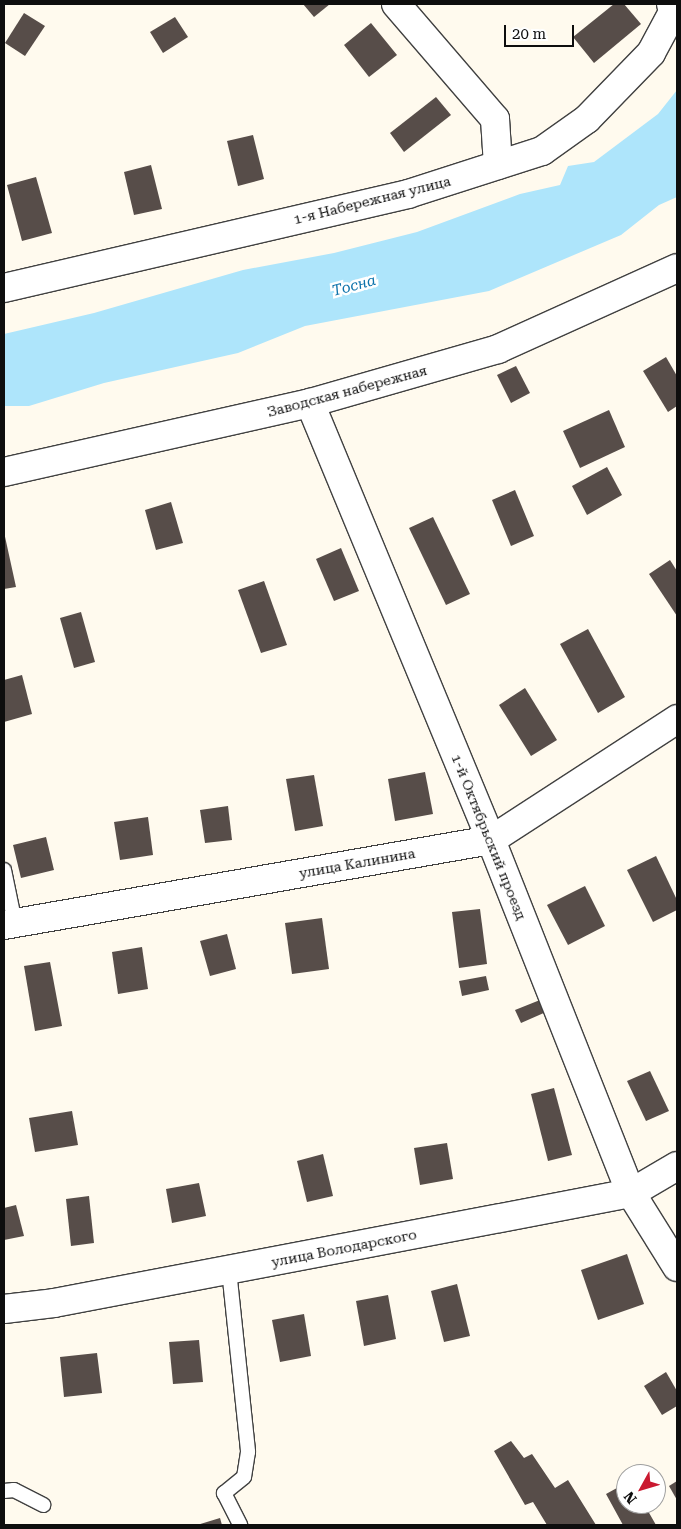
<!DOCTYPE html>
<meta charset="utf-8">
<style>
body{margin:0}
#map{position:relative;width:681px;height:1529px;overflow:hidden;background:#fffaee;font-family:"Roboto Serif",serif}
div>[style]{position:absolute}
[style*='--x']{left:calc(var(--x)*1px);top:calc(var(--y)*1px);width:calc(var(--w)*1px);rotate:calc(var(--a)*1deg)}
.water>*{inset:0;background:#aee5fb}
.building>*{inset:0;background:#574d49}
.roads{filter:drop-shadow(1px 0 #414141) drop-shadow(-1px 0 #414141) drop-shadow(0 1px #414141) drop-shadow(0 -1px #414141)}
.lane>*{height:14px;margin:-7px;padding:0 7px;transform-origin:7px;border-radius:7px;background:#fff}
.street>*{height:28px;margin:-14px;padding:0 14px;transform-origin:14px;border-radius:14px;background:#fff}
span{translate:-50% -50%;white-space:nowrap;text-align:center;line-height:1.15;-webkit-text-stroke:5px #fff;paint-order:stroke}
.street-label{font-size:14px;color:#0e0e0e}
.water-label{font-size:15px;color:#0c72aa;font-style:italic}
.frame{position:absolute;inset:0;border:5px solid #0e0e0e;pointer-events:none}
.north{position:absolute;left:616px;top:1464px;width:50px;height:50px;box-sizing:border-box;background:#fff;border:1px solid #9f9f9f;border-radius:50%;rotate:231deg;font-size:14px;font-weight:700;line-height:20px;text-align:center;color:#0e0e0e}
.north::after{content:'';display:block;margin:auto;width:18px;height:22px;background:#ca1930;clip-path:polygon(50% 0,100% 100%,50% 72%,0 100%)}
.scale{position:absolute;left:504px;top:25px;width:70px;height:22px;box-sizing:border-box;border:2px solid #0e0e0e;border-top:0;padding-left:6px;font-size:15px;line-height:18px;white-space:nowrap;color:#0e0e0e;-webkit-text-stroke:4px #fff;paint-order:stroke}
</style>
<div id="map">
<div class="water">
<div style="clip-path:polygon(677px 90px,677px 197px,659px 205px,621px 235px,489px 291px,305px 326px,238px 353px,104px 383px,29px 406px,4px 406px,4px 334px,94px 313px,243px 270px,334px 253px,417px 232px,520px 194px,560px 185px,568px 166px,594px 162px,658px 114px)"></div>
</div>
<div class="building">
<div style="clip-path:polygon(303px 4px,330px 4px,314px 17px)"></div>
<div style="clip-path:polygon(614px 4px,624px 4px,641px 24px,594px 63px,573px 37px)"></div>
<div style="clip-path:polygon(24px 13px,45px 26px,25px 56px,5px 43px)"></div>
<div style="clip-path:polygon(175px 17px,188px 37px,163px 53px,150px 32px)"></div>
<div style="clip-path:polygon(371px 23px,397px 55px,369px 77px,344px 45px)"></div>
<div style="clip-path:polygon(436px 97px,451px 115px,404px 152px,390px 133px)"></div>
<div style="clip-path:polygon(253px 135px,264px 179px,238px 186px,227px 141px)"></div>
<div style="clip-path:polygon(151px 165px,162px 209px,134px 215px,124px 172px)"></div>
<div style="clip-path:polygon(36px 177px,52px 233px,22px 241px,7px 185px)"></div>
<div style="clip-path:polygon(666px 357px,677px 376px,677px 406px,668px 412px,643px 371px)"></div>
<div style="clip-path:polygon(516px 366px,530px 393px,511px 403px,497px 375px)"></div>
<div style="clip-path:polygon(609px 410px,625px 447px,580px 468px,563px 431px)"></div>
<div style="clip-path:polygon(607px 467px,622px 495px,587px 515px,572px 486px)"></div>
<div style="clip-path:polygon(515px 490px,534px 536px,511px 546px,492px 500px)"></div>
<div style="clip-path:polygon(171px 502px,183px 543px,156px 550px,145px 510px)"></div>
<div style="clip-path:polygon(433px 517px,470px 594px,446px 605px,409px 528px)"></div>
<div style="clip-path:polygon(4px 532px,16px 587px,4px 589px)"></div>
<div style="clip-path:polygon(341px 548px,359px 591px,334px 601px,316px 559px)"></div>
<div style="clip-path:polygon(670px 560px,677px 571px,677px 616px,649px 574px)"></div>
<div style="clip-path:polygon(264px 581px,287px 645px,261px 653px,238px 590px)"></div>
<div style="clip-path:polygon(81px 612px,95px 662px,74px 668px,60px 618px)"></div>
<div style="clip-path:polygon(588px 629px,625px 697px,598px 713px,560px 644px)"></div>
<div style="clip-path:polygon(22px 675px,32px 714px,4px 722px,4px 680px)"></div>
<div style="clip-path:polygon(525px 688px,557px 740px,531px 756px,499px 705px)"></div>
<div style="clip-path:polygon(425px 772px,433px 814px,395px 821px,388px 779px)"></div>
<div style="clip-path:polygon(314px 775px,323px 826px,295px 831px,286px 779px)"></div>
<div style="clip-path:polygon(228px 806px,232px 840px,205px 843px,200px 810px)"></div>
<div style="clip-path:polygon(148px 817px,153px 855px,120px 860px,114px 822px)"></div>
<div style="clip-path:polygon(46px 837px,54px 870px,21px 878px,13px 845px)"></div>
<div style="clip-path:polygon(656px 856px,677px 900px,677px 910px,653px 922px,627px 870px)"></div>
<div style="clip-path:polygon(585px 886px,605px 926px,568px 945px,547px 905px)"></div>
<div style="clip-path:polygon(480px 909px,487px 964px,459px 968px,452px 912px)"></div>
<div style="clip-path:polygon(322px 918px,329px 969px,292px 974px,285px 923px)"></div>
<div style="clip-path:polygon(227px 934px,236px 969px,210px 976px,200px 941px)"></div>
<div style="clip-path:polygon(142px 947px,148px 989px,118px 994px,112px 952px)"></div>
<div style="clip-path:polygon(50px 962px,62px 1026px,35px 1031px,24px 966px)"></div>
<div style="clip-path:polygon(486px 976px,489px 990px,462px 996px,459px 981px)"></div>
<div style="clip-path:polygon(540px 1000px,546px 1012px,521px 1023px,515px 1010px)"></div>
<div style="clip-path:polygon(650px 1071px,669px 1111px,646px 1121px,627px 1081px)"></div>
<div style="clip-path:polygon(554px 1088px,572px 1155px,548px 1161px,531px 1094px)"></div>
<div style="clip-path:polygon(72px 1111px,78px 1145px,35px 1152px,29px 1118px)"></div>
<div style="clip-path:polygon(447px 1143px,453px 1179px,420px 1185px,414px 1148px)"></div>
<div style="clip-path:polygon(323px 1154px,333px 1196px,307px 1202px,297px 1161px)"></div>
<div style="clip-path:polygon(199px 1183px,206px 1216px,172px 1223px,166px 1189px)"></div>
<div style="clip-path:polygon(89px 1196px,94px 1243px,71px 1246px,66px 1199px)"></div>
<div style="clip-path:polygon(16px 1205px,24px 1236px,4px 1240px,4px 1208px)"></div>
<div style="clip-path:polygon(627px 1254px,644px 1304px,598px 1320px,581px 1270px)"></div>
<div style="clip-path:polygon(457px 1284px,470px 1336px,444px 1342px,431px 1291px)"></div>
<div style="clip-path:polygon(388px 1295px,396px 1339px,364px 1346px,356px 1301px)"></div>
<div style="clip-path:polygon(304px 1314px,311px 1356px,280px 1362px,272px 1320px)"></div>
<div style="clip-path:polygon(199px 1340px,203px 1382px,173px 1384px,169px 1342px)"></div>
<div style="clip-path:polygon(97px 1353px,102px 1393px,64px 1397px,60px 1357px)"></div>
<div style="clip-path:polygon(666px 1372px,677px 1391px,677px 1406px,662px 1415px,644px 1386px)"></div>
<div style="clip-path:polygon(511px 1441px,524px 1458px,532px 1454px,555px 1488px,568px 1480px,596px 1525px,547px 1525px,533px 1502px,525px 1505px,494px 1451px)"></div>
<div style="clip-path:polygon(677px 1481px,677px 1500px,669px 1486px)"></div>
<div style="clip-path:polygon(626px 1483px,626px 1504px,644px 1504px,656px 1525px,623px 1525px,606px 1494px)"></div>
<div style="clip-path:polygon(220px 1518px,222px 1525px,197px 1525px)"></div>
</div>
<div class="roads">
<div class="lane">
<div style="--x:4;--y:870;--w:54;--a:78.3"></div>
<div style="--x:229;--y:1270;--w:183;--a:84"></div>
<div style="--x:248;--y:1452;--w:25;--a:99"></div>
<div style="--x:244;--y:1477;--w:26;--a:141"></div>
<div style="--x:224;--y:1493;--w:36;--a:63"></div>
<div style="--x:4;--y:1491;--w:10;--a:-6"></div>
<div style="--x:14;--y:1490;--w:33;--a:27"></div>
</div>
<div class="street">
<div style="--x:396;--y:4;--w:152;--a:49.3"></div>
<div style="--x:495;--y:119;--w:46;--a:86.3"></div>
<div style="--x:4;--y:288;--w:415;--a:-13.1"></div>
<div style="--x:408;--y:194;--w:141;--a:-17.8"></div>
<div style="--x:542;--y:151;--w:55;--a:-35.4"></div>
<div style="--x:587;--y:119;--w:92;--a:-45.9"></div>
<div style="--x:651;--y:53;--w:47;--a:-61.8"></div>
<div style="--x:673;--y:12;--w:8;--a:-104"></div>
<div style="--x:310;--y:403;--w:473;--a:67.5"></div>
<div style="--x:491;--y:840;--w:380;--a:68.4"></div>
<div style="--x:631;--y:1193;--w:87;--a:58.1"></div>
<div style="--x:4;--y:472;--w:314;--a:-12.7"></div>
<div style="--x:310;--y:403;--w:196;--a:-16"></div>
<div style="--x:498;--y:349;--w:196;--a:-24.3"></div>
<div style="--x:4;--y:925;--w:494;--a:-9.9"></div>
<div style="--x:491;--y:840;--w:222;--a:-33"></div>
<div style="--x:4;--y:1309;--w:50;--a:-6.8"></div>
<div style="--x:54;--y:1303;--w:587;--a:-10.79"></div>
<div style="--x:631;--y:1193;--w:53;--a:-30.4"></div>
</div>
</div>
<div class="street-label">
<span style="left:372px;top:200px;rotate:-14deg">1-я Набережная улица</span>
<span style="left:347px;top:391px;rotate:-15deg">Заводская набережная</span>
<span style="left:489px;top:837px;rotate:68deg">1-й Октябрьский проезд</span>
<span style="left:357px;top:863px;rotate:-10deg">улица Калинина</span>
<span style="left:344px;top:1248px;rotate:-11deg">улица Володарского</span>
</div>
<div class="water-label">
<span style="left:354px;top:286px;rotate:-15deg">Тосна</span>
</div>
<div class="frame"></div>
<div class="north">N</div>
<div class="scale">20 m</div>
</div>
